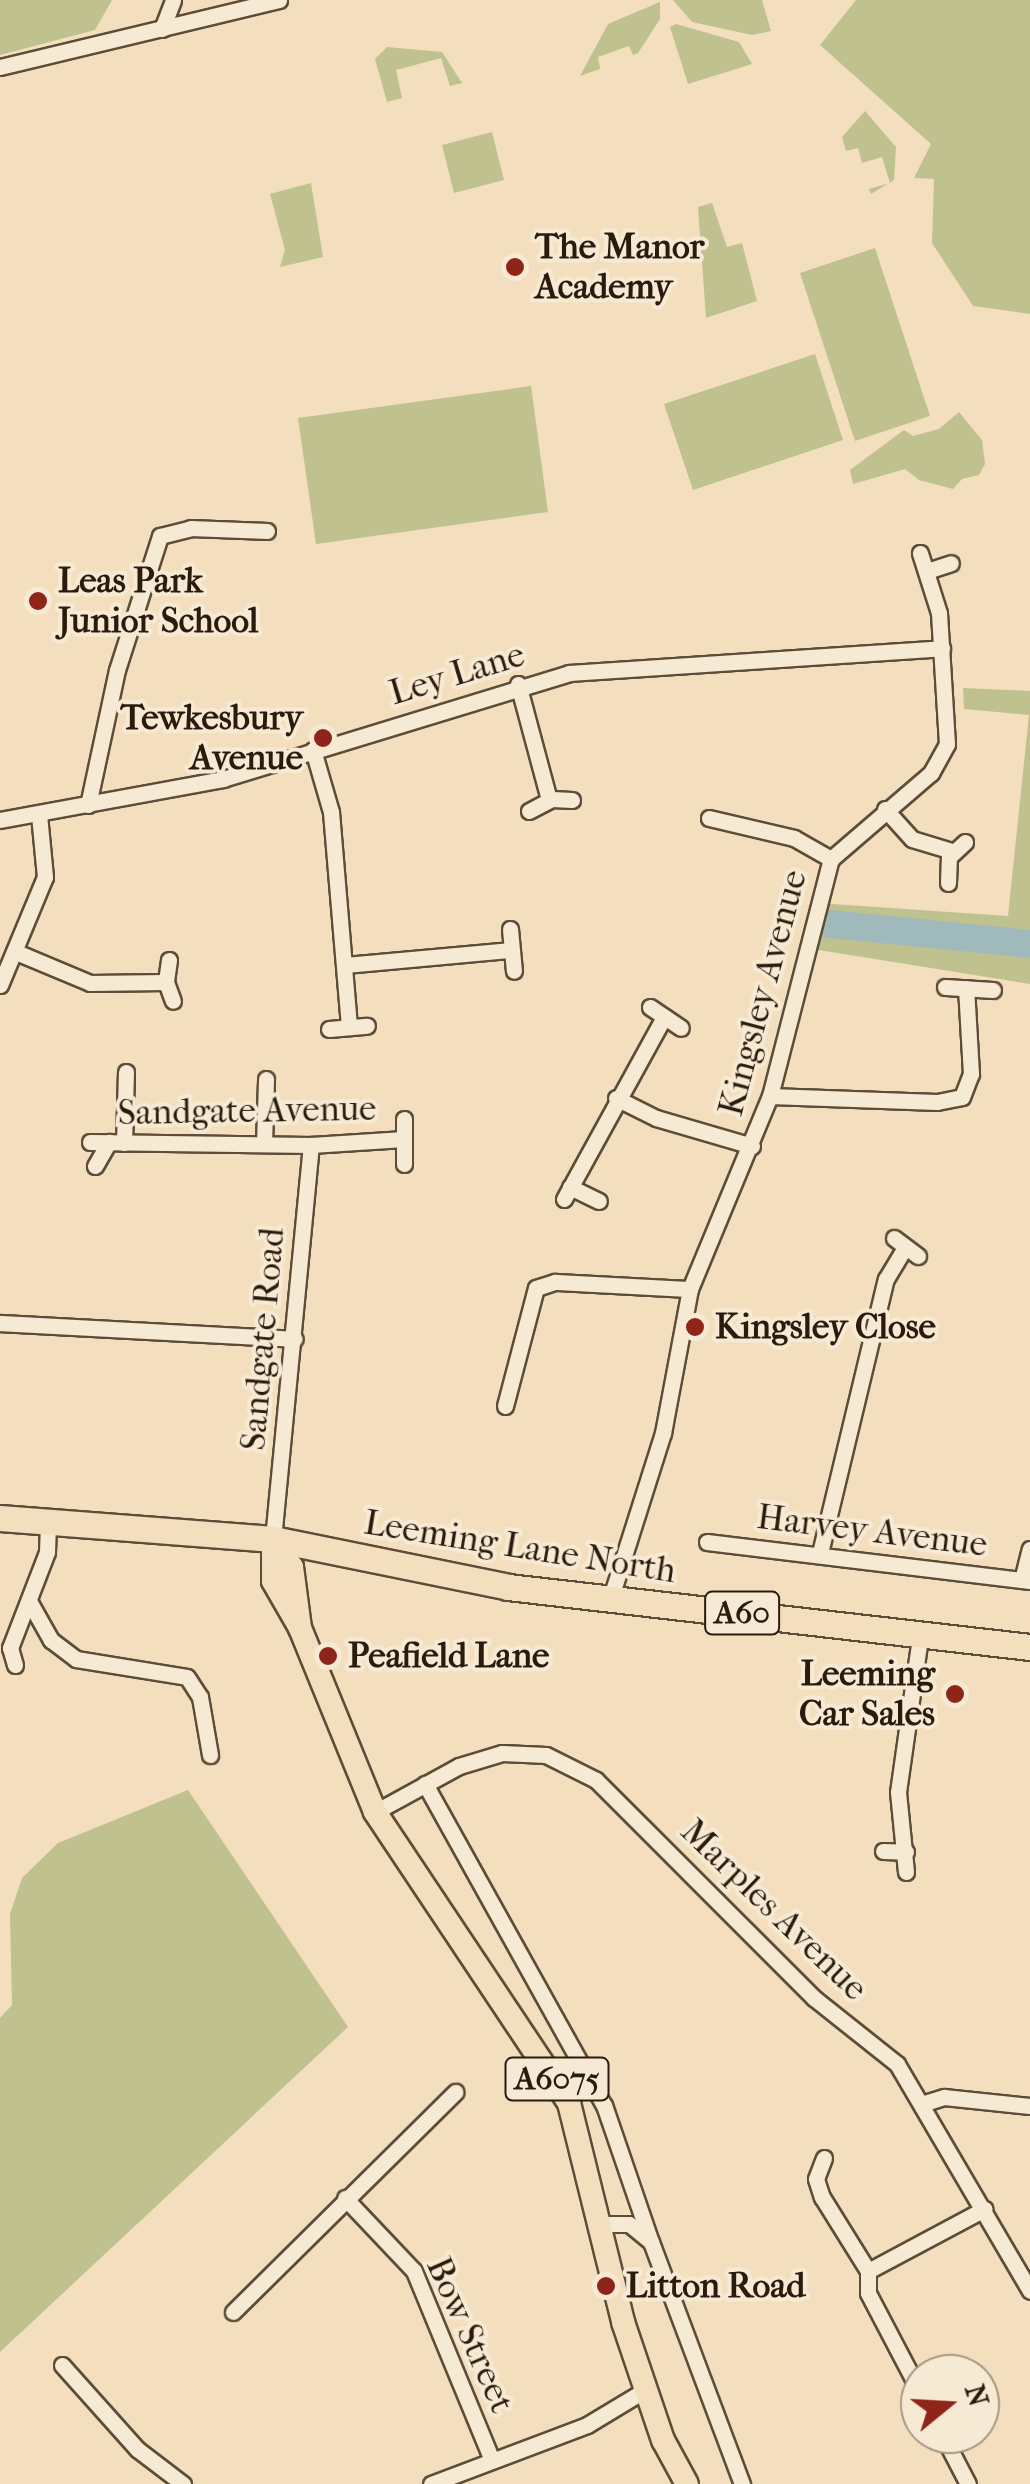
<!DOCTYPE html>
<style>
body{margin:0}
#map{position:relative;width:1030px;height:2484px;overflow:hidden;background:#f3dfbd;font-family:"IM FELL French Canon",serif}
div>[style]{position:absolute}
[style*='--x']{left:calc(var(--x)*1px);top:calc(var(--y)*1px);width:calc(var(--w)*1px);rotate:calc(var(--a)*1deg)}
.green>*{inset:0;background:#bfc18e}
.river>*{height:28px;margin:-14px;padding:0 14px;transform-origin:14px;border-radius:14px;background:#a0babb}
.roads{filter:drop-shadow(2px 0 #5d4c38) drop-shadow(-2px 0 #5d4c38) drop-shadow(0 2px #5d4c38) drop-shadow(0 -2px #5d4c38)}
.minor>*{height:15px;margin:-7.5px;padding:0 7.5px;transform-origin:7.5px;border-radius:7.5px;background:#f7ead4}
.primary>*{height:22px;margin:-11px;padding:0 11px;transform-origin:11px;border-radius:11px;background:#f3dfbd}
.trunk>*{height:25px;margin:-12.5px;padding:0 12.5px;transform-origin:12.5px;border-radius:12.5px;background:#f3dfbd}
.dots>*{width:28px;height:28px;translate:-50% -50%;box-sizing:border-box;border:5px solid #f7ead4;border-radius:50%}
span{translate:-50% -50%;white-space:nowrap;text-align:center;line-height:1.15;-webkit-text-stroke:8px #f7ead4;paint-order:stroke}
.shield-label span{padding:2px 8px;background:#f7ead4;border:2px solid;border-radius:8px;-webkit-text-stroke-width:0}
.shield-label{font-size:32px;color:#2b1b0c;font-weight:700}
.poi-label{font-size:35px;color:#2b1b0c;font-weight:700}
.left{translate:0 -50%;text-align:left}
.right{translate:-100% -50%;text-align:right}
.street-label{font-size:35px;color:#2b1b0c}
.north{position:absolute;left:900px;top:2354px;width:100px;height:100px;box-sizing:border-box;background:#f7ead4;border:2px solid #a59784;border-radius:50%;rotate:72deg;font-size:28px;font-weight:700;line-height:40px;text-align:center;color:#2b1b0c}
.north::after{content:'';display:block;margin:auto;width:35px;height:45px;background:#8f2418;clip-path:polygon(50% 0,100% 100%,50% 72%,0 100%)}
</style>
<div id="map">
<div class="green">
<div style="clip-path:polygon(0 0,112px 0,95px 30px,0 55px)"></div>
<div style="clip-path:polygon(673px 0,762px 0,771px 31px,752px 35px,692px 22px)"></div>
<div style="clip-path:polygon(856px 0,1030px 0,1030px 314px,973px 306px,932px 243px,934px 179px,914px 178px,931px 144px,820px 45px)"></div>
<div style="clip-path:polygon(660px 2px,660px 19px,638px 53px,633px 55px,629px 46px,598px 57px,600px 69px,580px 76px,608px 24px)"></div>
<div style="clip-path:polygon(676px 24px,739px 42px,752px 64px,688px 84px,670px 27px)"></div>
<div style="clip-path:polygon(387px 47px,442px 52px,462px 83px,450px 86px,441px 58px,396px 70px,402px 98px,387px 102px,375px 59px)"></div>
<div style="clip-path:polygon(865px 111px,896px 147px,894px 180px,871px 194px,869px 189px,890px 183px,882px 157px,862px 163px,858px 148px,846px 151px,842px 137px)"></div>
<div style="clip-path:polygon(492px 132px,504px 180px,454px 193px,442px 145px)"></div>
<div style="clip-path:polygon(311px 183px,323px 257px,280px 267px,285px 250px,270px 194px)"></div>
<div style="clip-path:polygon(712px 203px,727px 247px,742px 243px,757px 301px,706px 318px,698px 207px)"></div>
<div style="clip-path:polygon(875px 248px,930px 416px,855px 441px,800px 273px)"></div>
<div style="clip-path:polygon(815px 354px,843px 440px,693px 490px,664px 404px)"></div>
<div style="clip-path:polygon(531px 386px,548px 512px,316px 544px,298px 418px)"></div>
<div style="clip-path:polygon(959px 412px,982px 440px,985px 464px,979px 475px,962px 479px,953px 489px,919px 480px,905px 469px,853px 484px,850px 470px,904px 430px,913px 436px,939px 429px)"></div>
<div style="clip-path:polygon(963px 688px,1030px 691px,1030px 984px,806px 948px,817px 903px,1008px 916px,1029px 715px,964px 709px)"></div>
<div style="clip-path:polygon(188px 1790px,348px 2027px,0 2352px,0 2018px,12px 2005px,10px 1914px,22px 1878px,58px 1843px)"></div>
</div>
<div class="river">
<div style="--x:830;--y:924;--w:201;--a:5.7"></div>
</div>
<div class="roads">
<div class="minor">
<div style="--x:162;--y:29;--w:31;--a:-69"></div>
<div style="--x:0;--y:67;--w:287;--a:-13.5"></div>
<div style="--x:927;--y:571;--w:25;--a:-18"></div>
<div style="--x:518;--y:684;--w:120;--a:75"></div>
<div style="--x:313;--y:750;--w:65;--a:73.8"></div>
<div style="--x:331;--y:812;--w:216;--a:85.2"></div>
<div style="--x:88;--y:805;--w:138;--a:-77.9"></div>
<div style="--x:117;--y:670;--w:141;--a:-72.2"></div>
<div style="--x:160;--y:536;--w:32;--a:-14"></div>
<div style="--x:191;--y:528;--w:76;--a:2.3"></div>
<div style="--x:885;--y:809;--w:40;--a:48"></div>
<div style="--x:912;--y:839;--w:42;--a:16.7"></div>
<div style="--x:529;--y:811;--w:26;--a:-28"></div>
<div style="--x:552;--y:799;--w:20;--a:3"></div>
<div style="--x:709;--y:818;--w:87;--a:13.2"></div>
<div style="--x:794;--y:838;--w:43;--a:29.6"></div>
<div style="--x:0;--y:820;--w:227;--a:-10.4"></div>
<div style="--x:223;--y:779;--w:362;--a:-17"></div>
<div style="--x:569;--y:673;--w:374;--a:-3.8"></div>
<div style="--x:948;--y:883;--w:26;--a:-88"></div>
<div style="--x:949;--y:857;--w:22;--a:-43"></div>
<div style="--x:510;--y:929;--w:42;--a:84.6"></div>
<div style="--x:16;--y:952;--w:80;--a:22.7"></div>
<div style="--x:90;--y:983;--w:76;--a:-0.8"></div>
<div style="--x:169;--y:960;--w:22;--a:98"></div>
<div style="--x:166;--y:982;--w:20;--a:70"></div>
<div style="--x:345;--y:965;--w:167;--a:-5.2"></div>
<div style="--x:0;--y:985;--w:117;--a:-67.4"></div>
<div style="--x:45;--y:877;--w:62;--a:-95.5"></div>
<div style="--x:945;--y:987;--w:48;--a:3.6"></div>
<div style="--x:650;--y:1007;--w:37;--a:34"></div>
<div style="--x:329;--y:1029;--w:38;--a:-5"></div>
<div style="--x:770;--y:1096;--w:167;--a:2.1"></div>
<div style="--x:937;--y:1102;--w:25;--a:-11"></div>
<div style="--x:962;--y:1097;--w:25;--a:-69"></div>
<div style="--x:971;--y:1074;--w:86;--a:-93.3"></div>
<div style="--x:616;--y:1098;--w:45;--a:26.6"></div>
<div style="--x:656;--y:1118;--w:100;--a:16.3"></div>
<div style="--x:404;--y:1119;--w:45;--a:90"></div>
<div style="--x:90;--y:1142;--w:221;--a:0.8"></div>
<div style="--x:311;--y:1145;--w:93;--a:-3.7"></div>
<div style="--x:124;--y:1143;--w:71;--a:-88.4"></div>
<div style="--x:264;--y:1144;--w:65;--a:-88.2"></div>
<div style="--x:95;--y:1166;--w:28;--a:-60"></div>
<div style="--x:570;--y:1187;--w:32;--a:26"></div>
<div style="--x:564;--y:1199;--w:208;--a:-61.2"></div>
<div style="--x:894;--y:1238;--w:30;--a:37"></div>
<div style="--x:0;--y:1323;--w:295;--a:3.1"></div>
<div style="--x:505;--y:1406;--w:122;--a:-75.3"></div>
<div style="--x:536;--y:1288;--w:20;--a:-18"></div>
<div style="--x:555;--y:1282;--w:135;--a:3"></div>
<div style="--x:273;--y:1539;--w:396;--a:-84.5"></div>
<div style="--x:707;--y:1542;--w:325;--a:6.9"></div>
<div style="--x:820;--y:1553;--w:282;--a:-76.5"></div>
<div style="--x:886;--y:1279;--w:37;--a:-59"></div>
<div style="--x:1022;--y:1580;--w:32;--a:-76"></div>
<div style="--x:610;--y:1600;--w:175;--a:-72.4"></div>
<div style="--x:663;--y:1433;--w:147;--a:-79.4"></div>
<div style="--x:690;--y:1289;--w:209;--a:-67.5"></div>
<div style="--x:770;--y:1096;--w:245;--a:-75.6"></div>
<div style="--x:831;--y:859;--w:132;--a:-40.7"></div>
<div style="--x:931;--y:773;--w:33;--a:-61"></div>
<div style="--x:947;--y:744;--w:131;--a:-93.5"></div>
<div style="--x:939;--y:613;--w:63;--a:-107.6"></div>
<div style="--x:29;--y:1601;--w:45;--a:60.6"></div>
<div style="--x:51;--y:1640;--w:31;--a:37"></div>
<div style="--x:76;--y:1659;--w:112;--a:9.2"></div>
<div style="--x:187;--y:1677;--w:24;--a:57"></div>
<div style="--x:200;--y:1697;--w:59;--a:80.2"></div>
<div style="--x:15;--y:1665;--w:18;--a:-106"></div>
<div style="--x:10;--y:1648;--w:103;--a:-68.9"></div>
<div style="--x:47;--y:1552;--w:33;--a:-88"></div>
<div style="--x:425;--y:1784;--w:368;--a:60.9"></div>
<div style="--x:604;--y:2105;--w:145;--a:71.1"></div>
<div style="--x:375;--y:1812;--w:96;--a:-28.7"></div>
<div style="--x:459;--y:1766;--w:45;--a:-16.8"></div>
<div style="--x:502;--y:1753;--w:44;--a:2.6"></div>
<div style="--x:546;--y:1755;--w:56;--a:26.6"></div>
<div style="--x:596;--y:1780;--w:308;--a:45"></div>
<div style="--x:814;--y:1998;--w:106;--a:38.5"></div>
<div style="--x:897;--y:2064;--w:263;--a:59.6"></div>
<div style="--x:883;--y:1851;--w:23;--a:2"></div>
<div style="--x:906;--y:1872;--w:80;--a:-95.7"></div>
<div style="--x:898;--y:1792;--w:163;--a:-81.9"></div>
<div style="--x:925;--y:2103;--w:20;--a:-18"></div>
<div style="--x:944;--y:2097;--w:86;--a:6"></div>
<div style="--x:824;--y:2158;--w:22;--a:111"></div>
<div style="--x:816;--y:2179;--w:19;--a:72"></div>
<div style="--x:822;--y:2197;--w:87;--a:58.1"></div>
<div style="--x:868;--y:2271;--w:22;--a:90"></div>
<div style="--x:868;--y:2293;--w:112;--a:62.3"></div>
<div style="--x:345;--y:2198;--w:100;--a:46.6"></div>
<div style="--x:414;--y:2271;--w:202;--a:67.6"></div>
<div style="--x:600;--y:2224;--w:29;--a:0"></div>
<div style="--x:629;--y:2224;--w:28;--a:39"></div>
<div style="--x:651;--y:2242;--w:259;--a:69.4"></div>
<div style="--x:868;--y:2271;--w:132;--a:-28.1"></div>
<div style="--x:233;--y:2312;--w:313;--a:-44.7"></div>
<div style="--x:62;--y:2365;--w:113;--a:48.2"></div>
<div style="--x:137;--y:2449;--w:58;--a:37.3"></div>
<div style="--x:942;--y:2434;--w:56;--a:62.5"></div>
<div style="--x:431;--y:2484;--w:167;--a:-20.7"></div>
<div style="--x:587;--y:2425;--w:68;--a:-31.1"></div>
</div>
<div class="primary">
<div style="--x:273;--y:1539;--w:42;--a:90"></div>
<div style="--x:273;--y:1581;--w:54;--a:60.1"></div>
<div style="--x:300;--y:1628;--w:199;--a:67.8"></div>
<div style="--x:375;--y:1812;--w:350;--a:56.3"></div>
<div style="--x:569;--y:2103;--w:226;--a:76.1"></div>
<div style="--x:623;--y:2322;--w:125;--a:71.3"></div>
<div style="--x:663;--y:2440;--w:50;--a:61.4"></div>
<div style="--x:273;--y:1539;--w:34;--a:56"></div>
<div style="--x:292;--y:1567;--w:62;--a:82.5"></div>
</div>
<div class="trunk">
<div style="--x:0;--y:1518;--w:274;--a:4.4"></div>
<div style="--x:273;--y:1539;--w:240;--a:11.5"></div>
<div style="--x:508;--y:1587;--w:525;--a:6.56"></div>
</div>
</div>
<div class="dots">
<div style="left:515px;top:267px;background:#8f2418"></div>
<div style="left:38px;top:601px;background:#8f2418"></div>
<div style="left:323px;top:738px;background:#8f2418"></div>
<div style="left:695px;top:1327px;background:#8f2418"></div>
<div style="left:328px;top:1656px;background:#8f2418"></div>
<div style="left:955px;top:1694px;background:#8f2418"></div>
<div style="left:606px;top:2286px;background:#8f2418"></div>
</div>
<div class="shield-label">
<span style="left:742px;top:1613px">A60</span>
<span style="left:557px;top:2079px">A6075</span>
</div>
<div class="poi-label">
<span class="left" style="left:535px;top:267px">The Manor<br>Academy</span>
<span class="left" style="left:58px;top:601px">Leas Park<br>Junior School</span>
<span class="right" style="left:303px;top:738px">Tewkesbury<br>Avenue</span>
<span class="left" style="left:715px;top:1327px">Kingsley Close</span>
<span class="left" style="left:348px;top:1656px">Peafield Lane</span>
<span class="right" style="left:935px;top:1694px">Leeming<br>Car Sales</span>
<span class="left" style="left:626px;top:2286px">Litton Road</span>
</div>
<div class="street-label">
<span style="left:457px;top:674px;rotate:-17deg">Ley Lane</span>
<span style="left:763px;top:993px;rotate:-75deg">Kingsley Avenue</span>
<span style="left:247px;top:1111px;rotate:-1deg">Sandgate Avenue</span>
<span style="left:263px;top:1339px;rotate:-85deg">Sandgate Road</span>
<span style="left:872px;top:1531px;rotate:7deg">Harvey Avenue</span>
<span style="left:520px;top:1547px;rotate:9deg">Leeming Lane North</span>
<span style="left:774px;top:1910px;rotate:44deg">Marples Avenue</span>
<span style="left:470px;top:2335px;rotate:66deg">Bow Street</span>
</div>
<div class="north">N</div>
</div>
